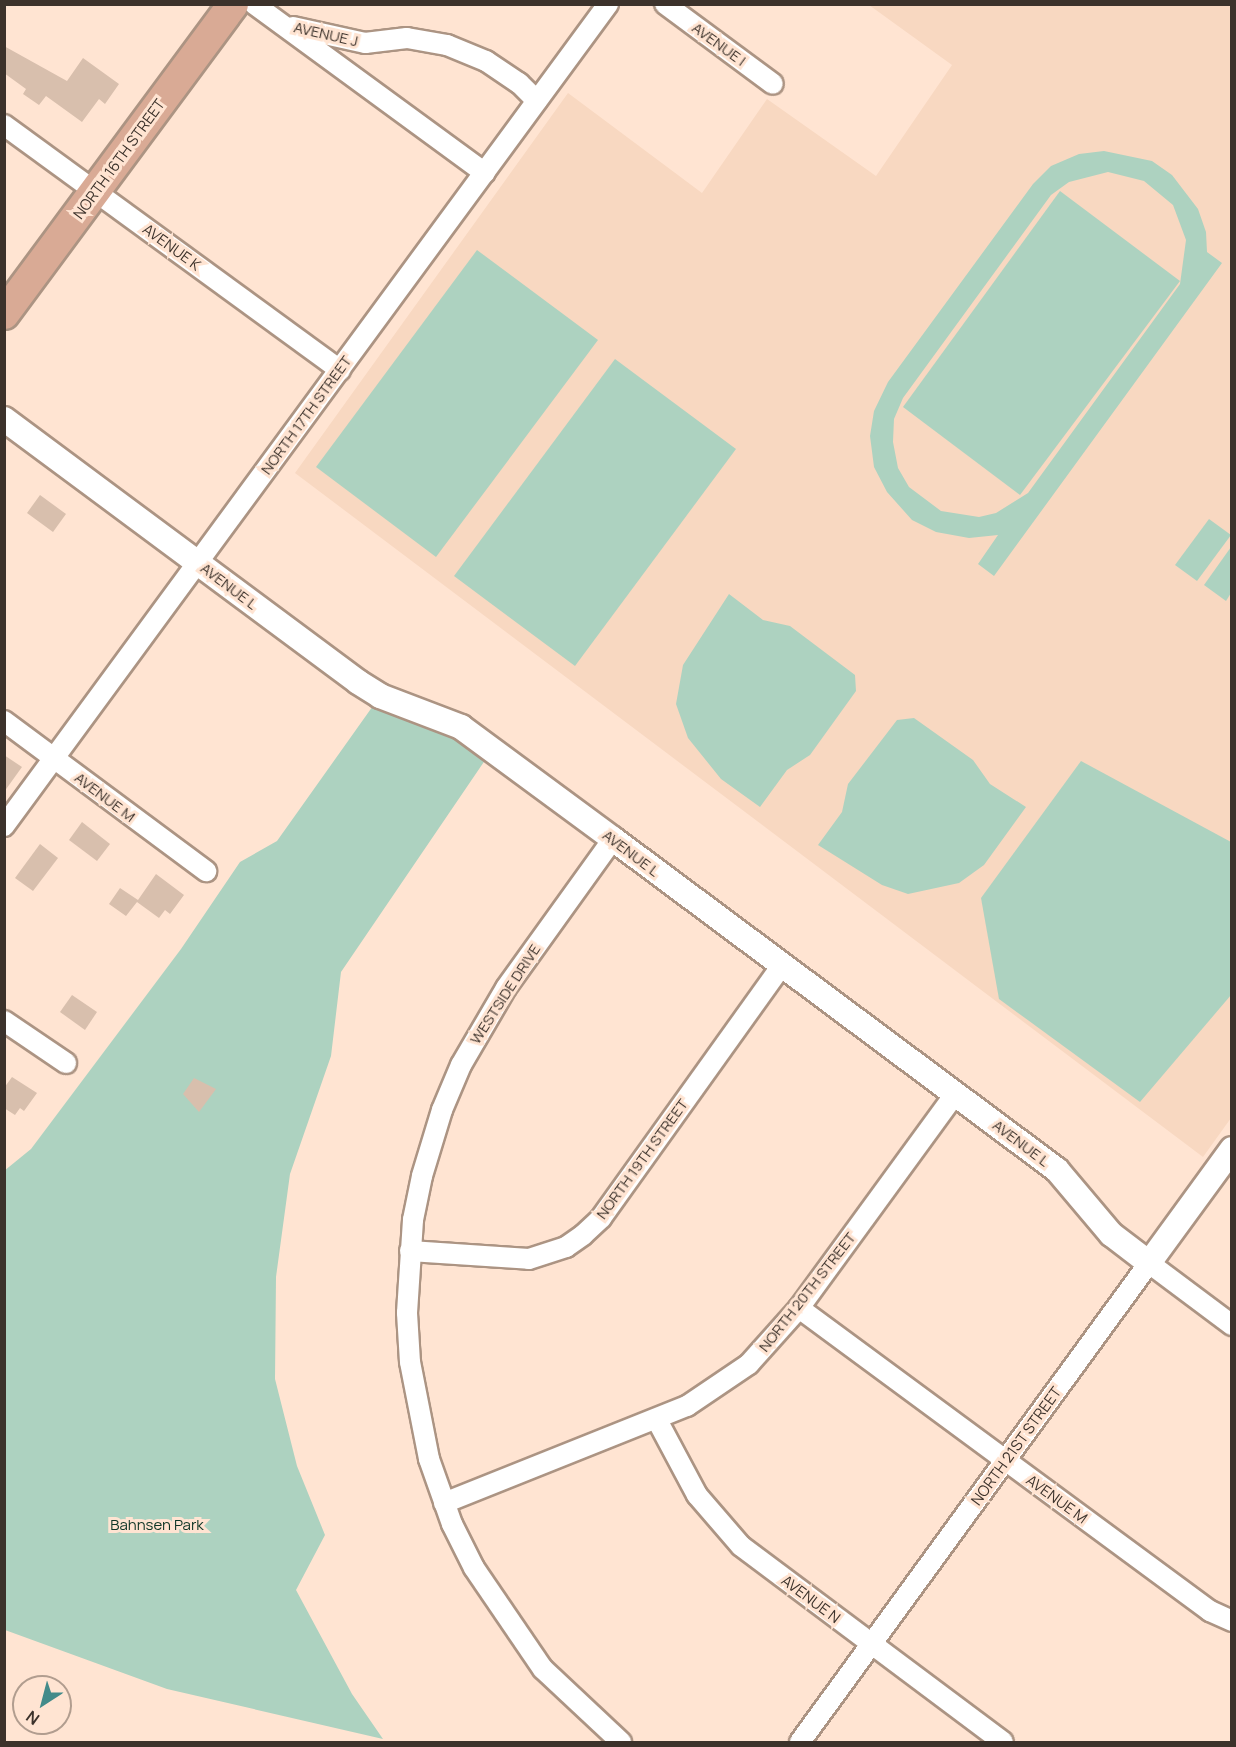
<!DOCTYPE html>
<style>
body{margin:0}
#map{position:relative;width:1236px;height:1747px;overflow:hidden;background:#ffe4d2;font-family:Manrope,sans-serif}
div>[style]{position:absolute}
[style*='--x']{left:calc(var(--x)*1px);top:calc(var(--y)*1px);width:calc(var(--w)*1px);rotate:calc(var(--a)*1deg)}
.built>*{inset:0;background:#f8d8c1}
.green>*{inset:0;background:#add2c0}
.building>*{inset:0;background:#d8bfad}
.roads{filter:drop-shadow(2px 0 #ac9483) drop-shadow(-2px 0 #ac9483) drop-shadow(0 2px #ac9483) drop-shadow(0 -2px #ac9483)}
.minor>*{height:20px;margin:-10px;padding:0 10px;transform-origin:10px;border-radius:10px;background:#fff}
.tertiary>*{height:24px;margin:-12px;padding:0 12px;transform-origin:12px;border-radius:12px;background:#fff}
.primary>*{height:30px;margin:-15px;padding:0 15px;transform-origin:15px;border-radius:15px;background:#d9aa95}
span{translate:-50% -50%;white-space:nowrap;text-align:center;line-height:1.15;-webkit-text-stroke:6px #ffe4d2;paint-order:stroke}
.street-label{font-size:15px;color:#3c322b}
.park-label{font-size:15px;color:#0e3526}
.frame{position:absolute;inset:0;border:6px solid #3c322b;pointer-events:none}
.north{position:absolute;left:12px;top:1675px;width:60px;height:60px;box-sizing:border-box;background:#ffe4d2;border:2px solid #b19d8f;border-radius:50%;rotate:216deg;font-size:16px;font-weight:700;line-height:24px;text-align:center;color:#3c322b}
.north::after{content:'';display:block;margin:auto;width:21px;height:27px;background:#438b8a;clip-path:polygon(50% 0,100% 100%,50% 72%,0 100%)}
</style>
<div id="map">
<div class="built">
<div style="clip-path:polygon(869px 5px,1231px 5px,1231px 1118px,1203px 1157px,295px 473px,568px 93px,702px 193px,767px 99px,876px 176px,952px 65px)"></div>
</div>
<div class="green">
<div style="clip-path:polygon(evenodd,1104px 151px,1152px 161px,1172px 175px,1198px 209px,1206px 232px,1207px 252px,1222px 263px,994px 576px,978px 564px,998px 535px,969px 538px,936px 532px,912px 520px,887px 492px,874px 467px,870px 436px,874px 411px,888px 382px,1033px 184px,1051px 166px,1079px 154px,1104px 151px,1108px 172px,1144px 181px,1173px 205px,1186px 240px,1180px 284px,1028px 493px,996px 513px,979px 517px,941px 511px,909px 487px,898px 468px,893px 442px,894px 419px,903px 398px,1051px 195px,1069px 182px,1108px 172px)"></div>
<div style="clip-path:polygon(1060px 191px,1180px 281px,1020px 495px,903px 407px)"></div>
<div style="clip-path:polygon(477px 250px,598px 340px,436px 557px,316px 467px)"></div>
<div style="clip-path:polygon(615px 359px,736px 449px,575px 666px,454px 576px)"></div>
<div style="clip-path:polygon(1209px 519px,1231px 535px,1197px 581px,1175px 565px)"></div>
<div style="clip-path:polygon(1231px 547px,1231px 593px,1226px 601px,1204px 585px)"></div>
<div style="clip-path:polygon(729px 594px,763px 620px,790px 626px,855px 675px,856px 691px,810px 755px,787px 770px,760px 807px,721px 779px,688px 738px,676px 704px,683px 665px)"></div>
<div style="clip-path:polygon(380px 696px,492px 750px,341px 972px,331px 1056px,290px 1174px,276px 1277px,275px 1379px,297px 1466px,325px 1535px,296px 1590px,352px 1694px,383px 1739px,167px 1689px,5px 1630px,4px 1171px,31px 1149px,181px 949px,240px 862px,277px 841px)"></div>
<div style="clip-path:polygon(914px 718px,973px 760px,990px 784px,1026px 807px,984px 865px,959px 883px,908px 894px,882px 885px,818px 845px,842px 812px,848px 784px,897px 720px)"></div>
<div style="clip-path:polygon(1081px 761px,1231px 842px,1231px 995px,1140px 1102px,999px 999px,981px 898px)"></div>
</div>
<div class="building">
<div style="clip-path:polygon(4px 46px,67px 81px,83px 58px,119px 84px,105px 104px,99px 99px,82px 122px,46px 96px,39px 105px,23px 94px,26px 89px,4px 73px)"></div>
<div style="clip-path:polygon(40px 495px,66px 514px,53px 532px,27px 513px)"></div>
<div style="clip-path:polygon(4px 755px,22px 767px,4px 792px)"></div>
<div style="clip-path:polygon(82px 822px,110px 844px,97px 861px,69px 840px)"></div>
<div style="clip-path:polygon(40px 844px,58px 858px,33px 891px,15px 878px)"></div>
<div style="clip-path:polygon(156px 874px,184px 895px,170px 914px,165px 910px,159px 918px,137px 902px,126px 916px,109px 904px,120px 888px,138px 900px)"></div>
<div style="clip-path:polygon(72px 995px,97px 1012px,85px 1030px,60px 1012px)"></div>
<div style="clip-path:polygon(12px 1077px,37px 1093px,24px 1111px,20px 1108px,15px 1115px,4px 1108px,4px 1088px)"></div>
<div style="clip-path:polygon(194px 1078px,216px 1089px,199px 1112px,183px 1094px)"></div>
</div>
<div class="roads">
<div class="minor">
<div style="--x:254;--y:4;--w:286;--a:36.2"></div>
<div style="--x:665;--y:4;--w:134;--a:36.5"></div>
<div style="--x:293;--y:27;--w:74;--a:12.5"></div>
<div style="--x:365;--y:43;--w:42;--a:-6.8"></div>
<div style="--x:407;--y:38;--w:41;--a:9.9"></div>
<div style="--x:447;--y:45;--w:42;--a:22.3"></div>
<div style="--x:486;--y:61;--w:40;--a:34"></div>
<div style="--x:519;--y:83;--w:25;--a:45"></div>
<div style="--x:4;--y:125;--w:416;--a:36.1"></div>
<div style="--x:4;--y:721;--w:252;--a:36.6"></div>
<div style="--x:4;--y:826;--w:1020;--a:-53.69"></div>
<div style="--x:613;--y:839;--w:183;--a:125.7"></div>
<div style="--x:506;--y:988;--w:89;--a:120.3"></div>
<div style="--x:461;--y:1065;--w:49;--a:112.9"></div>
<div style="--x:442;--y:1110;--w:69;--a:106.9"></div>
<div style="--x:422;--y:1176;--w:45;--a:101.6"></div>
<div style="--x:413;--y:1220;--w:93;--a:93.7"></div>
<div style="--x:407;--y:1313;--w:49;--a:86.5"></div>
<div style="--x:410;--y:1362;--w:99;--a:78.9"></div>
<div style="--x:429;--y:1459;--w:69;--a:70.5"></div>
<div style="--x:452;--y:1524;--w:49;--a:63.4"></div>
<div style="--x:474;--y:1568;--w:122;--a:55.7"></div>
<div style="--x:543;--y:1669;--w:107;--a:43.1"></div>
<div style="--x:4;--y:1021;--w:75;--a:34.1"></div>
<div style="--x:410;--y:1251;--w:119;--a:3.8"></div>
<div style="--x:529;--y:1259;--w:39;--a:-18"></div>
<div style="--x:566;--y:1247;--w:21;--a:-35"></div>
<div style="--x:583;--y:1235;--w:25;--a:-43"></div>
<div style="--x:601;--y:1218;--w:311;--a:-54.4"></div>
<div style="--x:799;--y:1308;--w:511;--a:36.4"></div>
<div style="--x:1210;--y:1611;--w:24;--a:24"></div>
<div style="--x:657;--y:1420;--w:85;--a:61.9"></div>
<div style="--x:697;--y:1495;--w:67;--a:49.2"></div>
<div style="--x:741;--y:1546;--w:327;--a:36.8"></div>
<div style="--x:444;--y:1503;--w:262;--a:-21.8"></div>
<div style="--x:687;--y:1406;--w:75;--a:-34.1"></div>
<div style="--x:749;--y:1364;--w:75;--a:-48.2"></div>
<div style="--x:799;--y:1308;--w:265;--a:-53.9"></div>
<div style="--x:800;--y:1742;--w:593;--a:-53.92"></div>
<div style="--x:1149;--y:1263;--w:104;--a:36.8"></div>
</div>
<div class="tertiary">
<div style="--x:4;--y:419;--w:441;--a:36.6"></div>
<div style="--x:358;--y:682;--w:26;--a:32"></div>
<div style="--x:380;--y:696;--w:87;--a:20.9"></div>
<div style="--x:461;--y:727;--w:189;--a:36.4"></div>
<div style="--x:613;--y:839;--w:554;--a:36.7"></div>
<div style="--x:1057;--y:1170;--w:84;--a:49.8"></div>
<div style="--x:1111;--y:1234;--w:48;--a:37.3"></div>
<div style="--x:1149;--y:1263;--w:141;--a:-53.9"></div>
</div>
<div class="primary">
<div style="--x:4;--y:314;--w:385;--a:-53.5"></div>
</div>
</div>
<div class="street-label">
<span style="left:326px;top:34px;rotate:13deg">AVENUE J</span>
<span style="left:719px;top:44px;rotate:36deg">AVENUE I</span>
<span style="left:119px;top:159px;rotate:-54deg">NORTH 16TH STREET</span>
<span style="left:172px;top:247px;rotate:36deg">AVENUE K</span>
<span style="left:306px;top:415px;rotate:-54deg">NORTH 17TH STREET</span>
<span style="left:229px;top:586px;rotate:37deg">AVENUE L</span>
<span style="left:105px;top:797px;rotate:37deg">AVENUE M</span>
<span style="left:631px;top:853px;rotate:37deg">AVENUE L</span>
<span style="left:505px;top:994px;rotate:-57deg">WESTSIDE DRIVE</span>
<span style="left:1021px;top:1143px;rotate:37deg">AVENUE L</span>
<span style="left:642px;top:1159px;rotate:-54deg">NORTH 19TH STREET</span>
<span style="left:807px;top:1292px;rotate:-52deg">NORTH 20TH STREET</span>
<span style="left:1016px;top:1446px;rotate:-54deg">NORTH 21ST STREET</span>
<span style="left:1057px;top:1499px;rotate:36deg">AVENUE M</span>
<span style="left:811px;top:1599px;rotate:37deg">AVENUE N</span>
</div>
<div class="park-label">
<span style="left:157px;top:1525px">Bahnsen Park</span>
</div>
<div class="frame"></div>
<div class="north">N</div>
</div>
